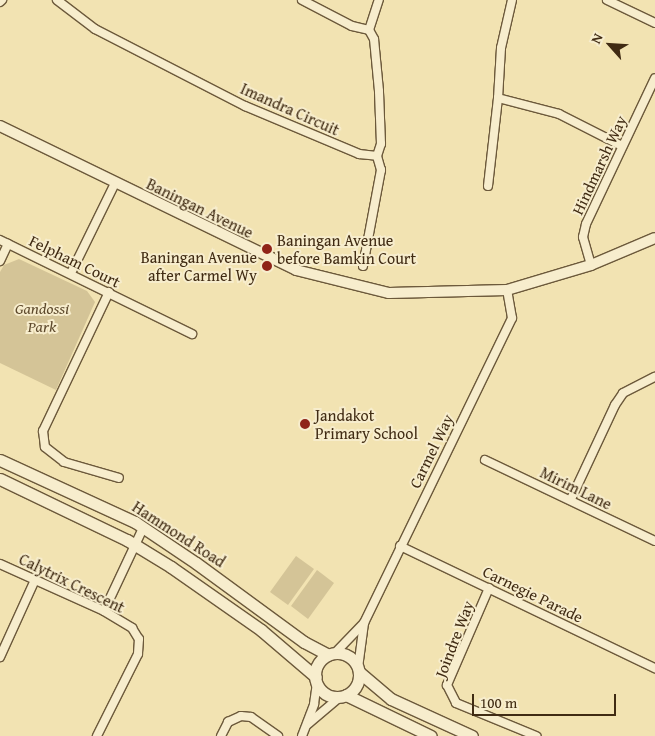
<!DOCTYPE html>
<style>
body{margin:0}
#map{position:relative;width:655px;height:736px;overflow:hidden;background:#f2e3b2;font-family:"Gentium Book Plus",serif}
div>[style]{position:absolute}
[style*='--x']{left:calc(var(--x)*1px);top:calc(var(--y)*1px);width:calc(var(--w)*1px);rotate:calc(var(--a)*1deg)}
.green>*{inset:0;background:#d4c497}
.roads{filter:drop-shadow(1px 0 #6c593b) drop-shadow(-1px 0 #6c593b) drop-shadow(0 1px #6c593b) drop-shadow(0 -1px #6c593b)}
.minor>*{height:8px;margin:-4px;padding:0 4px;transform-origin:4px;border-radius:4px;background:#f7edcd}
.tertiary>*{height:10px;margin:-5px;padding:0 5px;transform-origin:5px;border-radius:5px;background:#f7edcd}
.secondary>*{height:11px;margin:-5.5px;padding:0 5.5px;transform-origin:5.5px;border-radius:5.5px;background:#f7edcd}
.secondary>.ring{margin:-5.5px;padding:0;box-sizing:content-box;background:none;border:11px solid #f7edcd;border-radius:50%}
.dots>*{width:14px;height:14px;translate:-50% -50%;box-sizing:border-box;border:2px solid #f7edcd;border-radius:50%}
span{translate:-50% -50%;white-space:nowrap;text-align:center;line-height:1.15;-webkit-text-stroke:4px #f7edcd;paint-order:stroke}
.street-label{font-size:16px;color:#402b13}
.poi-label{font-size:16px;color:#402b13}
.left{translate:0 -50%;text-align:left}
.right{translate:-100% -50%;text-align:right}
.park-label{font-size:16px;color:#5e4a2d;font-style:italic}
.north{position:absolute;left:585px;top:20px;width:50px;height:50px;-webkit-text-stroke:4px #f7edcd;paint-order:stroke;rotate:296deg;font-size:14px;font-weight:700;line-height:20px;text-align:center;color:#402b13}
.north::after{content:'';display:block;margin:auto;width:18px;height:22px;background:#402b13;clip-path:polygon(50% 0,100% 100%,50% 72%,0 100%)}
.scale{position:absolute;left:472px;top:694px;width:144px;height:22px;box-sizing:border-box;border:2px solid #402b13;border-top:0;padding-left:6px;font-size:15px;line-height:18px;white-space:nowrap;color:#402b13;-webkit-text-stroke:4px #f7edcd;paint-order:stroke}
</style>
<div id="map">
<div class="green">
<div style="clip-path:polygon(19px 259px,87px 291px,95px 302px,56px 390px,0 363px,0 272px,4px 265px)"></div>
<div style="clip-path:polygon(296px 556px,314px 569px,288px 605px,270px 592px)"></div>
<div style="clip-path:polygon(317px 570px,334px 583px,308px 619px,291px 606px)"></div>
</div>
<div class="roads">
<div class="minor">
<div style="--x:57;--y:0;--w:48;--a:37.3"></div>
<div style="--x:95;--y:29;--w:169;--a:27.2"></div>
<div style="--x:245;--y:106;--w:124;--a:22.8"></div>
<div style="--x:359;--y:154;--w:18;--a:6"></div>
<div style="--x:377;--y:156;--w:13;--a:-72"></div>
<div style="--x:381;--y:144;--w:53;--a:-92.2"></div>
<div style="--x:379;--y:91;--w:52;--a:-95.5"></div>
<div style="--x:374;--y:39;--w:10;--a:-119"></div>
<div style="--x:369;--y:30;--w:32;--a:-72"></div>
<div style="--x:302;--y:0;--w:56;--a:27.5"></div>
<div style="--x:352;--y:26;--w:17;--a:13"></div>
<div style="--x:512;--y:0;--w:49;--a:102.9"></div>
<div style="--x:501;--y:48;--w:50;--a:93.4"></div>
<div style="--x:498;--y:98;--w:63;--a:14.7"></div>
<div style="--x:559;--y:114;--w:71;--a:26.9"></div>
<div style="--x:607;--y:0;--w:53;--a:25.6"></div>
<div style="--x:0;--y:2;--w:3;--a:-45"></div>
<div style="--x:488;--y:186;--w:89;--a:-83.5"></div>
<div style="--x:0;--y:240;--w:214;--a:26.1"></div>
<div style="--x:0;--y:261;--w:19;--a:-65"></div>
<div style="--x:591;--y:265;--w:29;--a:-106"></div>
<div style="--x:583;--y:237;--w:13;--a:-77"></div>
<div style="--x:586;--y:224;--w:161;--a:-64.7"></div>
<div style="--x:363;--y:266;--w:98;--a:-79.4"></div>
<div style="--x:381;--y:170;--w:15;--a:-106"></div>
<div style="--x:71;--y:273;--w:100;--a:-63.9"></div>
<div style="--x:109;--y:292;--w:154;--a:115.4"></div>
<div style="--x:43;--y:431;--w:16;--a:83"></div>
<div style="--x:45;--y:447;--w:24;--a:38"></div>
<div style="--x:64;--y:462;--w:57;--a:16.2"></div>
<div style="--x:485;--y:460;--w:188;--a:25.5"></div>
<div style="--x:571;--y:499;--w:104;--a:-64.9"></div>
<div style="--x:615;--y:405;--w:14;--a:-56"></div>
<div style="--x:623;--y:393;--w:36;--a:-27"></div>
<div style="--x:400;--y:546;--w:283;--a:25.6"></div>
<div style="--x:0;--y:564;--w:114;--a:24.3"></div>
<div style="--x:104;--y:611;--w:33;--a:31"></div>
<div style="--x:132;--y:628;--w:13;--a:58"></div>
<div style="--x:139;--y:639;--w:15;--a:94"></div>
<div style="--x:138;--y:654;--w:92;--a:116.6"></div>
<div style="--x:489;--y:588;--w:106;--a:113.4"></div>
<div style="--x:447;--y:685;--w:20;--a:63"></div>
<div style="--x:456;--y:703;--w:87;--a:22.4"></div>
<div style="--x:104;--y:611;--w:92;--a:-64.8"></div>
<div style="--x:335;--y:653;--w:42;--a:-46"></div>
<div style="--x:0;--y:657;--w:85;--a:-65.6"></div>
<div style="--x:358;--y:668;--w:45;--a:-82.4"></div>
<div style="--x:364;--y:623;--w:339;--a:-64.1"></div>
<div style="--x:512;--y:318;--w:28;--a:-100"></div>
<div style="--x:308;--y:724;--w:43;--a:-40.3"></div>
<div style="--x:221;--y:736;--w:16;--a:-63"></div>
<div style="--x:228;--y:722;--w:14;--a:-25"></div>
<div style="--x:241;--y:716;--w:10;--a:6"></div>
<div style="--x:251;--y:717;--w:33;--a:35"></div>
<div style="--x:302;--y:736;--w:34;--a:-69"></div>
<div style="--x:314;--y:704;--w:22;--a:-82"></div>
</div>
<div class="tertiary">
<div style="--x:0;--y:126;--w:329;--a:25.9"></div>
<div style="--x:296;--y:270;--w:96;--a:13.9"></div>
<div style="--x:389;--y:293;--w:118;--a:-1.5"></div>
<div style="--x:507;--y:290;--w:88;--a:-16.6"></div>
<div style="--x:591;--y:265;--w:69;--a:-22.9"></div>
</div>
<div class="secondary">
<div style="--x:0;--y:460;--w:149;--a:24.7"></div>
<div style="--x:135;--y:522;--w:73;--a:33.9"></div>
<div style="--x:196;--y:563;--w:134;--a:36.2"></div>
<div style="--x:304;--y:642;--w:27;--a:28"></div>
<div style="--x:0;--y:479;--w:141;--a:25.7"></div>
<div style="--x:127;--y:540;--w:52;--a:31.5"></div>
<div style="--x:171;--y:567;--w:110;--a:35"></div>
<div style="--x:261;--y:630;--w:72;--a:40.5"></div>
<div class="ring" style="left:315px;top:653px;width:33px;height:33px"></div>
<div style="--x:359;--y:672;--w:42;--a:40.2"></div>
<div style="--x:391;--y:699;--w:89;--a:24.6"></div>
<div style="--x:346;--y:695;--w:94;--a:25.8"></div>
</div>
</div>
<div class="dots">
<div style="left:267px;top:249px;background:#8f2418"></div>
<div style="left:267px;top:266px;background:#8f2418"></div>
<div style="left:305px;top:424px;background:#8f2418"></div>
</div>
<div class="street-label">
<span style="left:290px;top:109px;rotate:24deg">Imandra Circuit</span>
<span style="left:599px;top:165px;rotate:-65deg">Hindmarsh Way</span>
<span style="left:200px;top:208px;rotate:26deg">Baningan Avenue</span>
<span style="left:75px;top:261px;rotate:26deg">Felpham Court</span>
<span style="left:431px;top:451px;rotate:-64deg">Carmel Way</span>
<span style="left:576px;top:488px;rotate:26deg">Mirim Lane</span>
<span style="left:179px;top:534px;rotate:33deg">Hammond Road</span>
<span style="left:72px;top:583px;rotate:26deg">Calytrix Crescent</span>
<span style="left:533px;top:594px;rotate:26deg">Carnegie Parade</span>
<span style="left:454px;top:639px;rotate:-69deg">Joindre Way</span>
</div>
<div class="poi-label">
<span class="left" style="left:277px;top:249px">Baningan Avenue<br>before Bamkin Court</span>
<span class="right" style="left:257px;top:266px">Baningan Avenue<br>after Carmel Wy</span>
<span class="left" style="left:315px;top:424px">Jandakot<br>Primary School</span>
</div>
<div class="park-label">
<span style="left:42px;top:317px">Gandossi<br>Park</span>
</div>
<div class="north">N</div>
<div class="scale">100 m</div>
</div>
